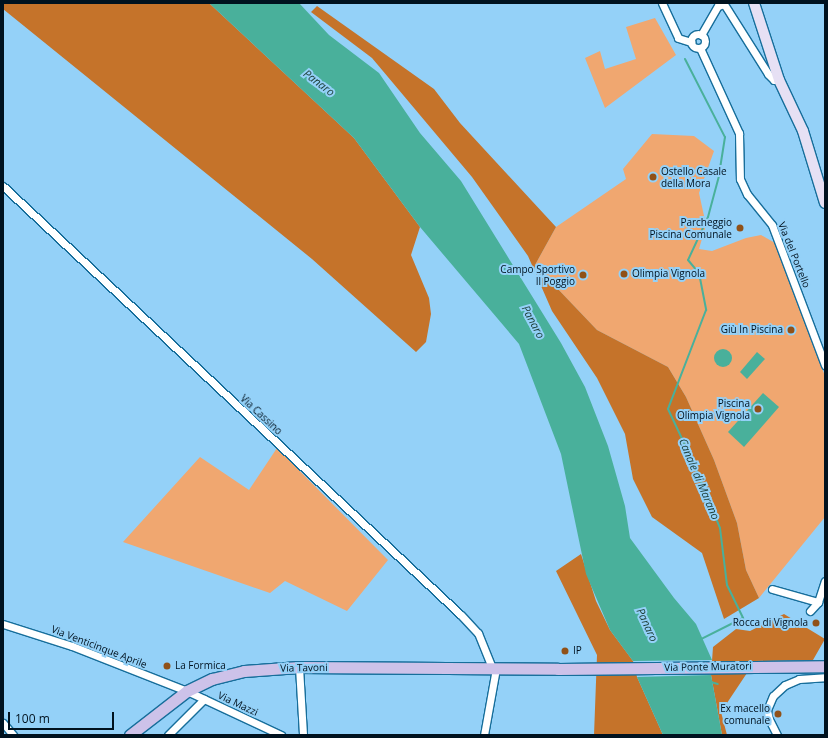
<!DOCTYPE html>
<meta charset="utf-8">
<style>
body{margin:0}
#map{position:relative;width:828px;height:738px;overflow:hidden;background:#94d1f8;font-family:"Open Sans",sans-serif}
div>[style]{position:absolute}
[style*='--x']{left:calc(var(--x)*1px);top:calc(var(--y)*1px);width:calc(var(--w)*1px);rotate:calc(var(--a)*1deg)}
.green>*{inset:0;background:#f0a770}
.forest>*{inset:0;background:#c5732a}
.water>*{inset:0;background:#49b09b}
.round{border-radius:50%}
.stream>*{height:2px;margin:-1px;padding:0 1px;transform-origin:1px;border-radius:1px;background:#49b09b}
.roads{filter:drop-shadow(1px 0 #176e9b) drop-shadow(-1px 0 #176e9b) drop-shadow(0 1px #176e9b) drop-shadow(0 -1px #176e9b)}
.street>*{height:7px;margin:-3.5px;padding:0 3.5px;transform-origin:3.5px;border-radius:3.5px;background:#fff}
.street>.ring{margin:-3.5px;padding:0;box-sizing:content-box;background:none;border:7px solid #fff;border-radius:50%}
.secondary>*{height:10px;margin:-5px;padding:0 5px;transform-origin:5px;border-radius:5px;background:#e6e0f4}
.primary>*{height:11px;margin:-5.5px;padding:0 5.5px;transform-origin:5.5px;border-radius:5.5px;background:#cdc2e9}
.dots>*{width:11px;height:11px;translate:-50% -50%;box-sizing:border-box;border:2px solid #94d1f8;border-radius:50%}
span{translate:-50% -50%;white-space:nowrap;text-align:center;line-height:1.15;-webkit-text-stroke:4px #94d1f8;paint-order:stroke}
.poi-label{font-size:10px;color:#00121f}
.left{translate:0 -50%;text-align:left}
.right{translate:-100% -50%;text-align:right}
.street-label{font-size:10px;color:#00121f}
.water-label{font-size:11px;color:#1c3c35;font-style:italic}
.frame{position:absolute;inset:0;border:4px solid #00121f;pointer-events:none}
.scale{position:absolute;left:8px;top:712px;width:106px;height:18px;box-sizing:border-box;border:2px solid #00121f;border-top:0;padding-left:5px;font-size:12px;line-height:14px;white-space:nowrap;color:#00121f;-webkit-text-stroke:3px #94d1f8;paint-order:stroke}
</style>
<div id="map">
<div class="green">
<div style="clip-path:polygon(655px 18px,676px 55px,605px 108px,585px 58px,600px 51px,605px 69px,636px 59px,626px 27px)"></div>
<div style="clip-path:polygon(652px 134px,694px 136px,714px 151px,699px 193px,706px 225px,699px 249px,712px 251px,746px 238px,761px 235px,775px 243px,825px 376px,825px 517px,759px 598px,746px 570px,737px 523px,714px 460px,686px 397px,668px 367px,597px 330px,535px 265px,556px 227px,626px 179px,623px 169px)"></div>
<div style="clip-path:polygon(277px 448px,388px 560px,347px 611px,285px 581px,270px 593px,123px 542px,200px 457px,249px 490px)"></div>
</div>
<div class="forest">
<div style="clip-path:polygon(3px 3px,209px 3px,354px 138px,420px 227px,411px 255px,429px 298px,431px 314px,426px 342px,416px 352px,312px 259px,3px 9px)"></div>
<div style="clip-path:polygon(317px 6px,434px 89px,460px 123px,556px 227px,535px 265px,597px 330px,668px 367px,686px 397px,714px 460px,737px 523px,746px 570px,759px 598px,724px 619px,702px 553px,652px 517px,633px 479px,625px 434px,597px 378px,552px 311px,528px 256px,472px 177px,372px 58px,311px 12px)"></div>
<div style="clip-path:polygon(581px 554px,596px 601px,610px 630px,633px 661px,637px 677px,663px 735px,594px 735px,597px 655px,556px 571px)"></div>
<div style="clip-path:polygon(784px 614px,825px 639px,813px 660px,755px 661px,721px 712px,727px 735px,722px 735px,711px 675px,713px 647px,736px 629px,750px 631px)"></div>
</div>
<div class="water">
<div style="clip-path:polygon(209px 3px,299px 3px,329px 35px,379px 73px,420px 133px,461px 181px,561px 343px,585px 387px,608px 446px,625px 506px,630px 538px,674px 598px,696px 624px,712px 660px,633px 661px,624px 649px,610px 630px,586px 574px,561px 454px,519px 344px,420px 227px,354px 138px)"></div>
<div class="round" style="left:714px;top:349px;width:18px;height:18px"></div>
<div style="clip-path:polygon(757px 352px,765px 359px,747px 379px,740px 372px)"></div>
<div style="clip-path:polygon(763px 393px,779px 407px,744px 447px,728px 432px)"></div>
<div style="clip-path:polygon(711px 675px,722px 735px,663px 735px,637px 677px)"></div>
</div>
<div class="stream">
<div style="--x:685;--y:59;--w:88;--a:62.9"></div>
<div style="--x:725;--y:137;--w:39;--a:99"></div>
<div style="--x:719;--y:176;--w:42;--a:105"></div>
<div style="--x:708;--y:217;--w:47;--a:114.9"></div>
<div style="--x:688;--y:260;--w:17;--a:50"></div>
<div style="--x:699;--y:273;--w:38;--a:79"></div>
<div style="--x:706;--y:310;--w:106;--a:111"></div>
<div style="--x:668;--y:409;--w:59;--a:64.7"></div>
<div style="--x:693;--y:462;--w:71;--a:67.8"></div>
<div style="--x:720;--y:528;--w:57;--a:83"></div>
<div style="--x:727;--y:585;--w:37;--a:64"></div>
<div style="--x:743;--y:618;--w:47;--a:153.4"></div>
<div style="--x:711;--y:682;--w:7;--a:16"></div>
</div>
<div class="roads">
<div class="street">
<div style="--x:662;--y:3;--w:38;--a:65"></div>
<div style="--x:678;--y:38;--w:14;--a:17"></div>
<div class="ring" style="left:691px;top:34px;width:7px;height:7px"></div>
<div style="--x:701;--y:35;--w:34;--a:-60"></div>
<div style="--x:718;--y:6;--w:6;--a:-18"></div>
<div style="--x:724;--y:4;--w:83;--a:57.8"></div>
<div style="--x:768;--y:74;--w:8;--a:45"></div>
<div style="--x:774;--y:80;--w:5;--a:0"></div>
<div style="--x:700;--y:48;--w:94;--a:65.4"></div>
<div style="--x:739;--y:133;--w:46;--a:88.8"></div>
<div style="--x:740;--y:179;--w:17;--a:65"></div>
<div style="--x:747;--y:194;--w:40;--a:51"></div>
<div style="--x:772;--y:225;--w:150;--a:69.3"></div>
<div style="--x:3;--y:186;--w:628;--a:43.13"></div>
<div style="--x:461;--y:615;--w:25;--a:47"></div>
<div style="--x:478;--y:633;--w:38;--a:68"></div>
<div style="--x:772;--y:589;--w:48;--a:15.8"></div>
<div style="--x:810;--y:611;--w:12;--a:-48"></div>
<div style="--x:818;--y:602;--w:22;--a:-72"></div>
<div style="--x:3;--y:624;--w:72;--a:17.7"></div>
<div style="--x:72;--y:646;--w:123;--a:21.4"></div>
<div style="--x:187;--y:691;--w:104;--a:25.1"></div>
<div style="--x:299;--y:667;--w:68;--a:86.6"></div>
<div style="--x:3;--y:723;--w:16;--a:50"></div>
<div style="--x:168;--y:735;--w:51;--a:-45"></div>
<div style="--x:484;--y:735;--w:68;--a:-79.8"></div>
<div style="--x:777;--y:735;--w:18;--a:-117"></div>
<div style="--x:769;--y:719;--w:9;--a:-103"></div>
<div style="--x:767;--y:710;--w:15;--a:-67"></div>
<div style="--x:773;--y:696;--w:16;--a:-43"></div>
<div style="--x:785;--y:685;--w:15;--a:-23"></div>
<div style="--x:799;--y:679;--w:26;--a:-4"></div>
</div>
<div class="secondary">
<div style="--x:754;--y:3;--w:81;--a:72"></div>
<div style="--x:779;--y:80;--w:56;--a:64.8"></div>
<div style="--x:803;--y:131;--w:75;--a:73"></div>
</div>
<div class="primary">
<div style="--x:130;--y:735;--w:72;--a:-37.7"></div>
<div style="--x:187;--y:691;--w:28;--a:-26"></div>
<div style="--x:212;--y:679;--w:33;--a:-14"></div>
<div style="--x:244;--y:671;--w:55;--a:-4.2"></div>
<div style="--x:299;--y:667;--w:259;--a:0.4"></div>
<div style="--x:558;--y:669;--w:267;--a:-0.6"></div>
</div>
</div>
<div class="dots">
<div style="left:653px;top:177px;background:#905118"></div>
<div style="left:740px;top:228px;background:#905118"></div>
<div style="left:624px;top:274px;background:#905118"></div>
<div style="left:583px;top:275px;background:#905118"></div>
<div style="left:791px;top:330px;background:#905118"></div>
<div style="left:758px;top:409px;background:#905118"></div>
<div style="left:816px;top:623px;background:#905118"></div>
<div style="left:565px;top:651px;background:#905118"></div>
<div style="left:167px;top:666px;background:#905118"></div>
<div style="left:778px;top:714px;background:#905118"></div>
</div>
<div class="poi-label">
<span class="left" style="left:661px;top:177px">Ostello Casale<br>della Mora</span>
<span class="right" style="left:732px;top:228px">Parcheggio<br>Piscina Comunale</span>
<span class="right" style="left:575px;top:275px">Campo Sportivo<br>Il Poggio</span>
<span class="left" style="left:632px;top:274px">Olimpia Vignola</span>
<span class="right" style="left:783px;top:330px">Giù In Piscina</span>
<span class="right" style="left:750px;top:409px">Piscina<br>Olimpia Vignola</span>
<span class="right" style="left:808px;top:623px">Rocca di Vignola</span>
<span class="left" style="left:573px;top:651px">IP</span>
<span class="left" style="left:175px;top:666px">La Formica</span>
<span class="right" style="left:770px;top:714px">Ex macello<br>comunale</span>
</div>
<div class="street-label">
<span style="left:794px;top:255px;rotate:68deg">Via del Portello</span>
<span style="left:261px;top:415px;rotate:43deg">Via Cassino</span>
<span style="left:99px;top:647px;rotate:21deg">Via Venticinque Aprile</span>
<span style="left:708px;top:667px;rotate:-1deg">Via Ponte Muratori</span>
<span style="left:304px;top:668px;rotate:-1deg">Via Tavoni</span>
<span style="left:238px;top:704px;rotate:25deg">Via Mazzi</span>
</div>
<div class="water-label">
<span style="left:319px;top:83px;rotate:37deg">Panaro</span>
<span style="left:533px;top:322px;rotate:62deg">Panaro</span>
<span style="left:699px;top:479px;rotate:67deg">Canale di Marano</span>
<span style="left:647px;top:625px;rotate:65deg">Panaro</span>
</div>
<div class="frame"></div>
<div class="scale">100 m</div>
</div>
